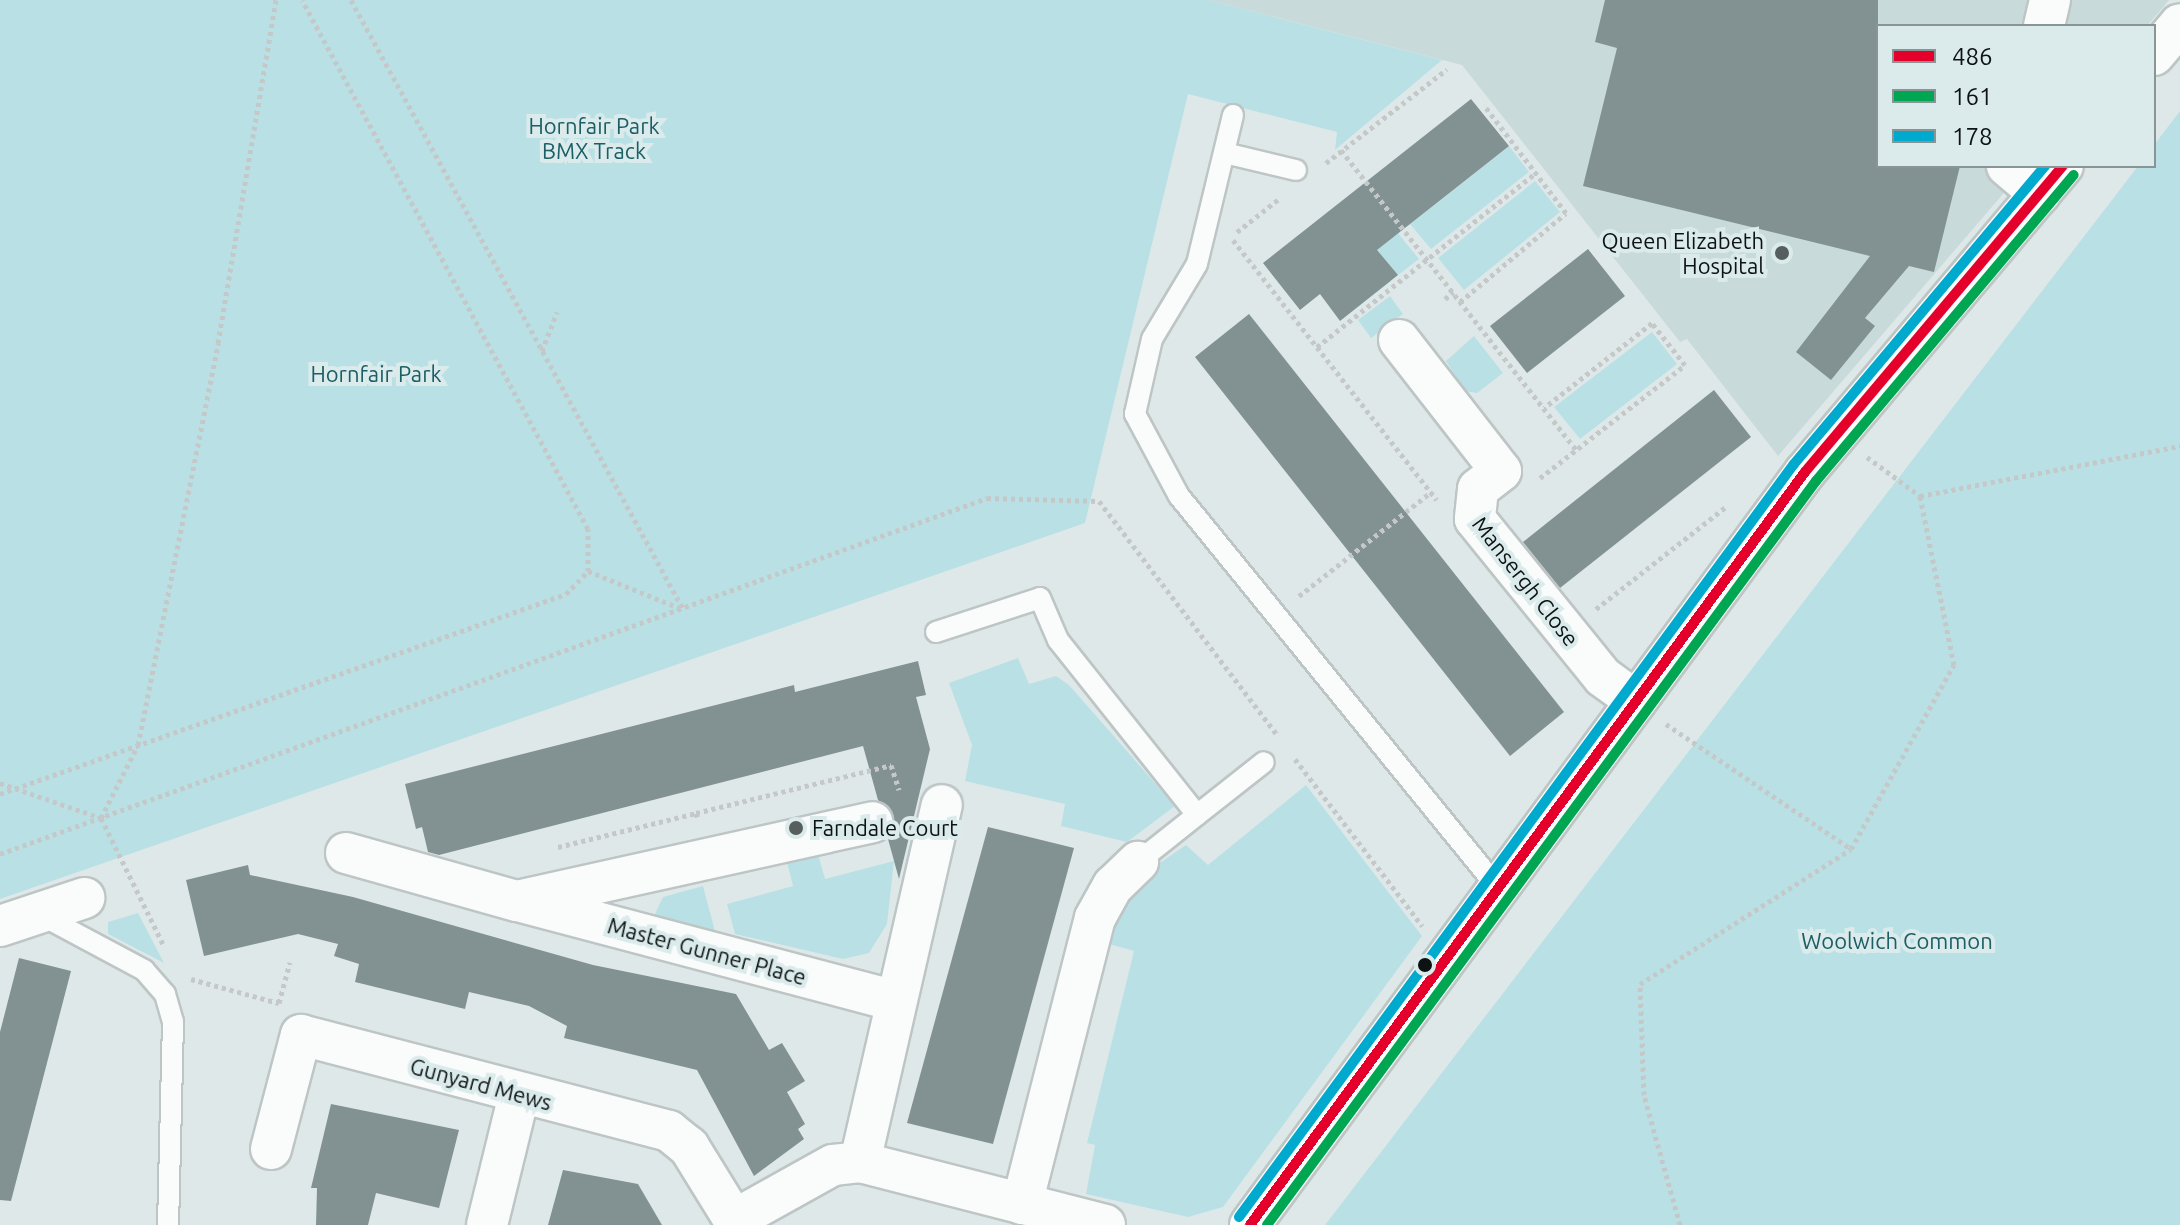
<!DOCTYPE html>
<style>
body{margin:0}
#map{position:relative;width:2180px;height:1225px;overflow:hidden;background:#dfe8e8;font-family:Ubuntu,sans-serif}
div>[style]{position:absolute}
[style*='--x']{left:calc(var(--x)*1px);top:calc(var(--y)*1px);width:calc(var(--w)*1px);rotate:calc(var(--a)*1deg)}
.built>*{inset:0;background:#c9dadb}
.green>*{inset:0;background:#b9e1e5}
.building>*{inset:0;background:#829293}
.path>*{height:5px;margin-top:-2.5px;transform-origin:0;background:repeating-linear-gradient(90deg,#c5c8c8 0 4px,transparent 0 8px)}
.roads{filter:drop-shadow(2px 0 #bec5c5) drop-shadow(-2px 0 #bec5c5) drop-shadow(0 2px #bec5c5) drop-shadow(0 -2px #bec5c5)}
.lane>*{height:20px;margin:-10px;padding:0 10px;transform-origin:10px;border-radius:10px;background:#fafcfc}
.street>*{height:40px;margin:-20px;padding:0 20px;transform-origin:20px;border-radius:20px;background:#fafcfc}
.bus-1>*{height:10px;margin:-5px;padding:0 5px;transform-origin:5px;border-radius:5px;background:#e4002b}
.bus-2>*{height:10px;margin:-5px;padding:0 5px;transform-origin:5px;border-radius:5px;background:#00a651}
.bus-3>*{height:10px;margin:-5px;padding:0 5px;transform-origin:5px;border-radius:5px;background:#00a9ce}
.dots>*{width:22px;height:22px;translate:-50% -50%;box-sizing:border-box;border:4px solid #dbebec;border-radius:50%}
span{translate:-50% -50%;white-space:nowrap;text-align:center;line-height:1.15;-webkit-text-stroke:8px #dbebec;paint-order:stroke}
.park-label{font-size:22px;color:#1b5e65}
.poi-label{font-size:22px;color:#0d1313}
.right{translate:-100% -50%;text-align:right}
.left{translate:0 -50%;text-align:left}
.street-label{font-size:22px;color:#0d1313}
.legend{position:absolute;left:1876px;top:24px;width:280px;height:144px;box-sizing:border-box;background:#dbebec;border:2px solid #899595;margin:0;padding:10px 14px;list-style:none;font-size:24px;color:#0d1313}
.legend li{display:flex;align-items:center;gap:16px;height:40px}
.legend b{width:40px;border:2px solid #899595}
</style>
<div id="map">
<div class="built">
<div style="clip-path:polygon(1208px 0,2169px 0,2147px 26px,1878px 26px,1878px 166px,2027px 166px,1778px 456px,1687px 339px,1680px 342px,1462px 65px)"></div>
</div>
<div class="green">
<div style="clip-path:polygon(0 0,1208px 0,1442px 60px,1335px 150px,1337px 132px,1188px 94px,1085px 523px,0 899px)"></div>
<div style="clip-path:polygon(2180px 111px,2180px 1225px,1325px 1225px,2138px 166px,2154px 166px,2154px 145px)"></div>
<div style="clip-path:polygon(1509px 146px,1529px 172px,1431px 249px,1410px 224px)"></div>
<div style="clip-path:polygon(1535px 181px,1560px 212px,1464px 290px,1438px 258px)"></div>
<div style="clip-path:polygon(1398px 233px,1419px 259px,1398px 275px,1388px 264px,1382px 270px,1391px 281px,1350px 313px,1325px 291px)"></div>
<div style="clip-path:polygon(1390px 296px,1403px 314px,1371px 338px,1358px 320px)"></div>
<div style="clip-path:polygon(1652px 332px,1677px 364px,1580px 439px,1554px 407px)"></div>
<div style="clip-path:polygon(1474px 336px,1503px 373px,1477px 393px,1465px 391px,1446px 361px)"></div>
<div style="clip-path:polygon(1018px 658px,1029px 684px,1056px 676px,1069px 685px,1175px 806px,1127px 842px,1061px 826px,1065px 804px,965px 781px,972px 745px,949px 683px)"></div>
<div style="clip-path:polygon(1306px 785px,1422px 936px,1223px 1207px,1188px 1217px,1086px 1194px,1095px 1145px,1087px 1143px,1134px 951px,1102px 942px,1119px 903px,1145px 873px,1186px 845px,1208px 865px)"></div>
<div style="clip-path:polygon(818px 854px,825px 879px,894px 861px,887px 924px,869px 953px,843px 959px,735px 934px,727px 904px,793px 886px,787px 862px)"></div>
<div style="clip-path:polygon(703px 886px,716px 935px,654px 916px,663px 897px)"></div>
<div style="clip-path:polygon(138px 913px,164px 963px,108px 934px,108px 922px)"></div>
</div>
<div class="building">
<div style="clip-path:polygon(1605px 0,1878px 0,1878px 166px,1960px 166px,1934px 272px,1909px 266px,1865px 318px,1875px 326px,1831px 380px,1796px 352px,1870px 256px,1583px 186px,1617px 48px,1595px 42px)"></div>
<div style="clip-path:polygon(1471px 99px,1509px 146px,1377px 250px,1398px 275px,1340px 321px,1320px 294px,1300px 310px,1263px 263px)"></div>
<div style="clip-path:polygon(1588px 249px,1625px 296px,1527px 373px,1490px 326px)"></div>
<div style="clip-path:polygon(1249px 314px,1564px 712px,1510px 756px,1195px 357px)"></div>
<div style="clip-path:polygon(1714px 390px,1751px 437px,1560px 588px,1523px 542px)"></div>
<div style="clip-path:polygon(918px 661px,926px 695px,916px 697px,930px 749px,899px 879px,888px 839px,894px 816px,878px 800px,863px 746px,439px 855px,428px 852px,422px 827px,416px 829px,405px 784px,794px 685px,795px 692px)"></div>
<div style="clip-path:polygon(988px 827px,1074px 848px,993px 1144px,907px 1123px)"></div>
<div style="clip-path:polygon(248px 865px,250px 875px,353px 897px,593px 965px,736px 994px,769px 1050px,782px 1043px,805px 1081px,787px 1092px,805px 1124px,798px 1129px,804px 1139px,754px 1176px,697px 1070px,564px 1038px,567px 1026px,529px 1006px,469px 992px,465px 1009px,355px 982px,359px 964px,334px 956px,338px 944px,298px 934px,204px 956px,186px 880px)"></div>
<div style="clip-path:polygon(19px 958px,71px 971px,11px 1201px,0 1200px,0 1032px)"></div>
<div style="clip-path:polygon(331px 1104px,459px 1130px,439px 1208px,376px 1193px,368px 1225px,316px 1225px,317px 1188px,311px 1188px)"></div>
<div style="clip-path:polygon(563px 1170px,638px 1184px,662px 1225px,548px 1225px)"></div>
</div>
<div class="path">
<div style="--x:351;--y:0;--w:694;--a:61.4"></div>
<div style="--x:1341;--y:150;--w:381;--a:51.9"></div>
<div style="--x:1326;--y:163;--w:153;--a:-37.8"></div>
<div style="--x:1237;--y:232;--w:55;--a:-38.3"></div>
<div style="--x:1233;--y:240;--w:330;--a:51.9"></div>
<div style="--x:1445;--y:299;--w:11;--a:-41"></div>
<div style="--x:1460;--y:302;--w:138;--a:-40"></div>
<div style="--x:1566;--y:213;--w:136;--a:-127.2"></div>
<div style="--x:1317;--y:347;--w:280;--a:-38.5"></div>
<div style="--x:542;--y:351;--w:42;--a:-69"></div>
<div style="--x:1867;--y:457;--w:66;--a:36.3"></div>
<div style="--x:1920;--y:496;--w:265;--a:-10.9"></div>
<div style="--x:1540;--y:478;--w:184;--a:-37.9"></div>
<div style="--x:1685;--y:365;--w:53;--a:-128.2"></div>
<div style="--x:1652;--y:323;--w:137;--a:141.8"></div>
<div style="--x:588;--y:571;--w:101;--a:22"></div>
<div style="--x:1299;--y:596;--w:168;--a:-38.2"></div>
<div style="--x:1596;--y:609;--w:167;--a:-38.2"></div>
<div style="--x:1666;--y:724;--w:223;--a:34"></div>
<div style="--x:1295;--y:759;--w:210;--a:52.7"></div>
<div style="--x:0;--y:783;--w:107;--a:19.1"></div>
<div style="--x:101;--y:818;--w:82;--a:-63.1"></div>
<div style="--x:138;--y:745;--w:410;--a:-78.7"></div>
<div style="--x:218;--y:343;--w:348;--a:-80.4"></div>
<div style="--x:0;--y:794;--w:600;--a:-19.46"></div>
<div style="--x:566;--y:594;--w:32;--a:-46"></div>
<div style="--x:588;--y:571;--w:42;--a:-90"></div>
<div style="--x:588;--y:529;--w:601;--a:-118.4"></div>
<div style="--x:696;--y:813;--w:201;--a:-13.8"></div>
<div style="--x:891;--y:765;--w:26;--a:72"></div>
<div style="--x:101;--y:818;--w:143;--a:63.8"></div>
<div style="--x:558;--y:847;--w:142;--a:-13.8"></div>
<div style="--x:696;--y:813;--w:7;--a:74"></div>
<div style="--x:0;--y:854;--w:1049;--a:-19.83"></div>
<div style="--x:987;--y:498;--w:112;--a:1.5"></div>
<div style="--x:1099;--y:501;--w:294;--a:52.7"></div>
<div style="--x:191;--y:979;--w:91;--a:15.3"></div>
<div style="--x:279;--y:1003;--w:42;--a:-75"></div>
<div style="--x:1680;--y:1225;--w:135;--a:-105.5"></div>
<div style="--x:1644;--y:1095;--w:111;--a:-92.1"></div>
<div style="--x:1640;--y:984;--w:250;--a:-32.6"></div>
<div style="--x:1851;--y:849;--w:211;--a:-60.8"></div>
<div style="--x:1954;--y:665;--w:172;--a:-101.4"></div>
</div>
<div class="roads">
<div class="lane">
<div style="--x:1233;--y:115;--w:153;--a:103.6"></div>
<div style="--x:1197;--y:264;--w:87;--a:121"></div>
<div style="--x:1152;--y:339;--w:77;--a:102.8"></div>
<div style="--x:1135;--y:414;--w:93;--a:61.8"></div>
<div style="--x:1179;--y:496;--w:507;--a:50.85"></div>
<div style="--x:1225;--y:153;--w:73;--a:13.5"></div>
<div style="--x:936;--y:632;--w:109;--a:-18.1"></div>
<div style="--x:1040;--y:598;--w:46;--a:66.8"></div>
<div style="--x:1058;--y:640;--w:223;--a:51.5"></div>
<div style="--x:1197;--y:815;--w:75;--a:141.5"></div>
<div style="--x:1197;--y:815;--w:85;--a:-38.3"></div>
<div style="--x:41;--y:915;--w:117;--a:28.1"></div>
<div style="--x:144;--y:970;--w:32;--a:49"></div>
<div style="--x:165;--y:994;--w:29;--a:74"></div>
<div style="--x:173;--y:1022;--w:203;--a:91.4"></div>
</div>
<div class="street">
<div style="--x:2044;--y:26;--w:27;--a:-77"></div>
<div style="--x:2154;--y:55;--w:40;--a:-50"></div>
<div style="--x:2007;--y:166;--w:43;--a:40.3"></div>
<div style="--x:1399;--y:340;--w:166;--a:52.1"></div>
<div style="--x:1501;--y:471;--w:29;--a:142"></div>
<div style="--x:1478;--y:489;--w:30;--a:96"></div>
<div style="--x:1475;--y:519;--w:203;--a:51"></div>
<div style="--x:1603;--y:677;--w:41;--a:36"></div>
<div style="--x:346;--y:853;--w:178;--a:15.7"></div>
<div style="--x:517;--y:901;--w:364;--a:-12.5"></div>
<div style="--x:525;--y:903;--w:384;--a:14.8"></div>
<div style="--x:0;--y:926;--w:89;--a:-18.4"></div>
<div style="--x:271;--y:1149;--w:118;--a:-75.3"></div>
<div style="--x:301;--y:1035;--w:380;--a:14.6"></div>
<div style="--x:669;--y:1131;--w:26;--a:39"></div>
<div style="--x:689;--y:1147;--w:86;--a:58.3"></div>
<div style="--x:860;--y:1162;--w:366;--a:-77.1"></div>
<div style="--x:1022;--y:1204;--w:295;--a:-75.7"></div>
<div style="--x:1095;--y:918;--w:37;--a:-61"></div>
<div style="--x:1113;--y:886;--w:35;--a:-44"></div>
<div style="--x:734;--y:1220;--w:113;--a:-29.1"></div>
<div style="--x:833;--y:1165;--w:27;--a:-6"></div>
<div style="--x:860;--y:1162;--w:253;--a:14.4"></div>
<div style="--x:487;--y:1225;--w:134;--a:-76.2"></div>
<div style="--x:1250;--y:1225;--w:935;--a:-53.61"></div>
<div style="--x:1805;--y:472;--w:400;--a:-49.9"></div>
</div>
</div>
<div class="bus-1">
<div style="--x:1250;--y:1225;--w:935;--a:-53.61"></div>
<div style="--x:1805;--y:472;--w:400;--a:-49.9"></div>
</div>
<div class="bus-2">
<div style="--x:1267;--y:1225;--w:925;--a:-53.58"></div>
<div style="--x:1816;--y:481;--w:400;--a:-49.9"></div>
</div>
<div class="bus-3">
<div style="--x:1239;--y:1217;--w:935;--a:-53.61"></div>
<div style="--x:1794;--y:464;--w:390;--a:-49.9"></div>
</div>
<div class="dots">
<div style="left:1782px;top:253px;background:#565e5e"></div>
<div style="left:796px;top:828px;background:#565e5e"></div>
<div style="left:1425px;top:965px;background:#0d1313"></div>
</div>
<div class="park-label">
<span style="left:594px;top:138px">Hornfair Park<br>BMX Track</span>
<span style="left:376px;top:374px">Hornfair Park</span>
<span style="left:1897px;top:941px">Woolwich Common</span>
</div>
<div class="poi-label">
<span class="right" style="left:1764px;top:253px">Queen Elizabeth<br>Hospital</span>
<span class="left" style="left:812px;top:828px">Farndale Court</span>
</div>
<div class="street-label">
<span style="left:1526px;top:581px;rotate:52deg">Mansergh Close</span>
<span style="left:707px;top:951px;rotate:15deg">Master Gunner Place</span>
<span style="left:481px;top:1084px;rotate:15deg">Gunyard Mews</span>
</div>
<ul class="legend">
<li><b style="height:10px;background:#e4002b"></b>486</li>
<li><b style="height:10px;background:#00a651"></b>161</li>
<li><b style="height:10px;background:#00a9ce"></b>178</li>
</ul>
</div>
